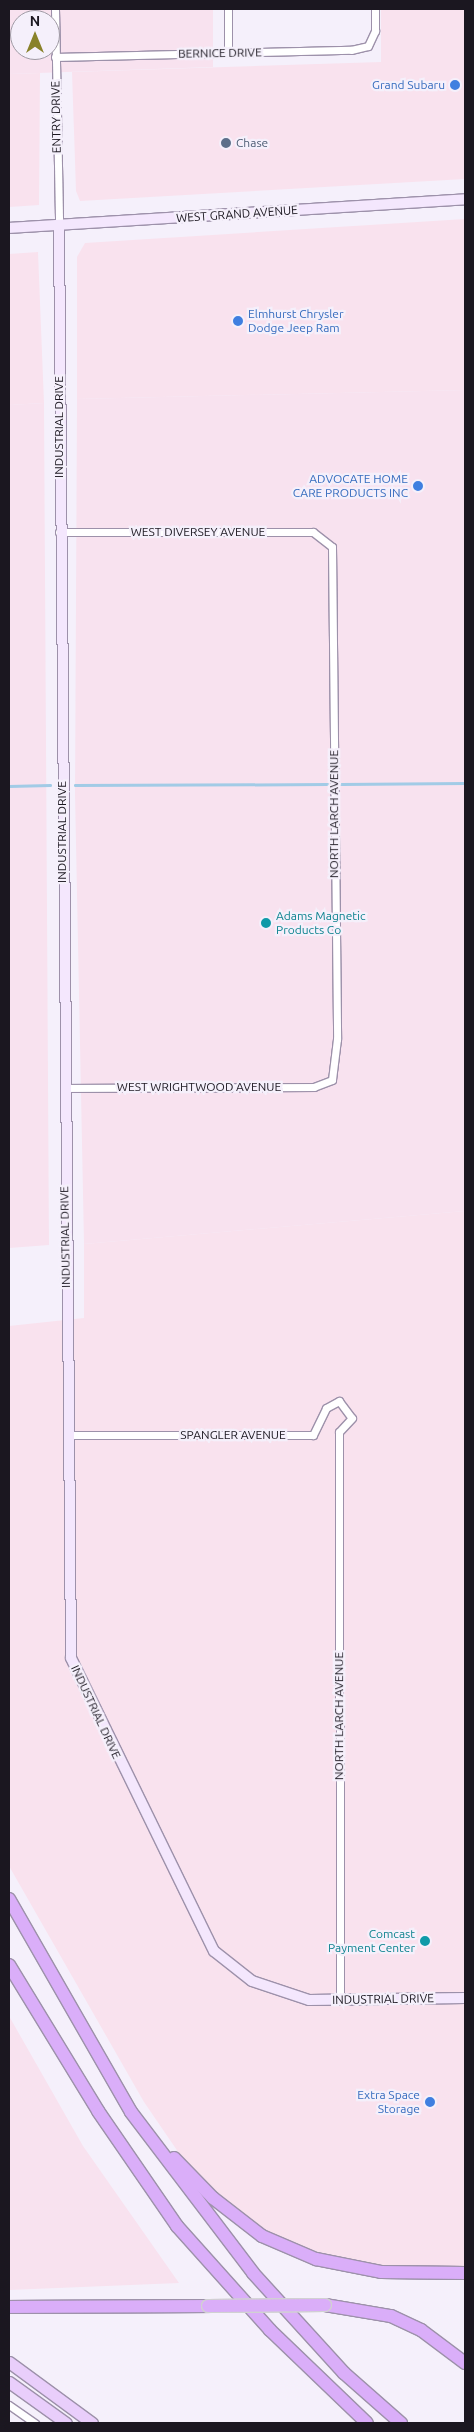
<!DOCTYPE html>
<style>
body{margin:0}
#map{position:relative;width:474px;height:2432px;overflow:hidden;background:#f5f0fb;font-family:Ubuntu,sans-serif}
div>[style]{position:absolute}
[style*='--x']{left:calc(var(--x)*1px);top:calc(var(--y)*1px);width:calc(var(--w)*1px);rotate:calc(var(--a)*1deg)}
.commercial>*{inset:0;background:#f9e2ee}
.industrial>*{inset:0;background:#f8e2ef}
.stream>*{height:2.5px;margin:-1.25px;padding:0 1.25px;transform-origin:1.25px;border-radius:1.25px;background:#a2cbe6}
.roads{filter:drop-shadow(1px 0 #9d91aa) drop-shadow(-1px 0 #9d91aa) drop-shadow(0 1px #9d91aa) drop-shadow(0 -1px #9d91aa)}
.street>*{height:7px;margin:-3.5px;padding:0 3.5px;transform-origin:3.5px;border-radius:3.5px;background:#fff}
.secondary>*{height:10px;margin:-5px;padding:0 5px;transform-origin:5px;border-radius:5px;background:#f4e7fd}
.primary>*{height:11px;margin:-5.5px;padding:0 5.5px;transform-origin:5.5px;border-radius:5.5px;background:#e9cefb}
.highway>*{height:12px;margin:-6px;padding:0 6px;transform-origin:6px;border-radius:6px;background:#daaef9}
.bridges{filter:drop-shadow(1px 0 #d1d1d2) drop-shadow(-1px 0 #d1d1d2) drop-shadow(0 1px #d1d1d2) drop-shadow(0 -1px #d1d1d2)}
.highway-bridge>*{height:12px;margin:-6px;padding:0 6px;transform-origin:6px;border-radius:6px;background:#daaef9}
.dots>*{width:14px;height:14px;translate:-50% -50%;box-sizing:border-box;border:2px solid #f5f0fb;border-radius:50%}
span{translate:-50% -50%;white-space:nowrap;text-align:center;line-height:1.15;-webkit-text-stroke:4.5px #f5f0fb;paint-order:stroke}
.street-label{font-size:12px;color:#1b1720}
.shop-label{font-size:12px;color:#366cbe}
.right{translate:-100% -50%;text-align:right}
.left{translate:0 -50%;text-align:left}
.service-label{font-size:12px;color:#4e5e75}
.culture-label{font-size:12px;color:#0d838f}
.frame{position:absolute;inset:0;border:10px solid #1b1720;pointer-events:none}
.north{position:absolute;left:10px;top:10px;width:50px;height:50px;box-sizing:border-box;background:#f5f0fb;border:1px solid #9e99a3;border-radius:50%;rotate:0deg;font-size:14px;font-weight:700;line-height:20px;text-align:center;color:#1b1720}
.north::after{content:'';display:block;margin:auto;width:18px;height:22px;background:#89822a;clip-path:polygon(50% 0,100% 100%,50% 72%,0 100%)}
</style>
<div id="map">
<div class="commercial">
<div style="clip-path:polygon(381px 9px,465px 9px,465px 179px,80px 201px,76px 191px,72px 72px,381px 62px)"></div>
<div style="clip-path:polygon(40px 73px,39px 205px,9px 207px,9px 74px)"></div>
<div style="clip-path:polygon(465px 219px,465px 390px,77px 399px,77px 257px,85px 243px)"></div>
<div style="clip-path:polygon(38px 252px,44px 403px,9px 405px,9px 254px)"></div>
<div style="clip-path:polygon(465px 1211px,465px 2267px,373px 2266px,316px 2254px,264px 2231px,219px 2198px,185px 2162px,144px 2102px,9px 1866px,9px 1326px,84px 1318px,84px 1244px)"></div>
</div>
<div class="industrial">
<div style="clip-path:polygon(evenodd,9px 9px,213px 9px,213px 67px,9px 74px,9px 9px,20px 20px,50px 20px,50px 50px,20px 50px,20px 20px)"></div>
<div style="clip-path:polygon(465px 390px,465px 1211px,84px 1244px,75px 794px,77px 399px)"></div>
<div style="clip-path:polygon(44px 403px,49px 1245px,9px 1248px,9px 405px)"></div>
<div style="clip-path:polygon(9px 2016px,83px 2146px,179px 2283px,9px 2290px)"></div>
</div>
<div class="stream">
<div style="--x:341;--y:784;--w:124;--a:-0.5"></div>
<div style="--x:75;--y:785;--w:252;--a:-0.2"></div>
<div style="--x:9;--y:786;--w:41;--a:-1.4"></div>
</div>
<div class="roads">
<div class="street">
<div style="--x:55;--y:9;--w:216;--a:88.9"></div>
<div style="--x:228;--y:9;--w:43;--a:90"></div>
<div style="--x:55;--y:57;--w:296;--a:-1.4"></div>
<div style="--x:351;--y:50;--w:17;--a:-13"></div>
<div style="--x:368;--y:46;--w:17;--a:-65"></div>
<div style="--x:375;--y:31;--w:22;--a:-90"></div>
<div style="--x:59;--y:532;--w:254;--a:0"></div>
<div style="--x:313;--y:532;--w:24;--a:38"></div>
<div style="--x:332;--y:547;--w:492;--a:89.4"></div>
<div style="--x:337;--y:1039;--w:41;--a:97"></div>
<div style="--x:332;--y:1080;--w:19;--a:159"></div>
<div style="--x:314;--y:1087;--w:250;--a:179.8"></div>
<div style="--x:67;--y:1435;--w:246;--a:0"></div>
<div style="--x:313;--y:1435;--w:30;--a:-64"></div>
<div style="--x:326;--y:1408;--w:15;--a:-28"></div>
<div style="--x:339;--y:1401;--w:21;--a:53"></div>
<div style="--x:352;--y:1418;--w:19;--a:133"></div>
<div style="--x:339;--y:1432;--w:569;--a:89.9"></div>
<div style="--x:9;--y:2405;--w:32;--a:35"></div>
</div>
<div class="secondary">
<div style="--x:59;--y:225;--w:1433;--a:89.52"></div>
<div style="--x:71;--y:1658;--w:326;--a:64"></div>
<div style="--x:214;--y:1951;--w:48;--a:38.3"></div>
<div style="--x:252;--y:1981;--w:60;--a:18.4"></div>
<div style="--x:309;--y:2000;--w:156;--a:-0.7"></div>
<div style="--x:9;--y:228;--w:457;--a:-3.6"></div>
</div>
<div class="primary">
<div style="--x:9;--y:2362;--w:103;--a:36.3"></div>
<div style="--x:9;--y:2382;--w:70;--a:35.7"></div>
</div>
<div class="highway">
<div style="--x:9;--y:1899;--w:245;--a:60.2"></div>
<div style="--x:131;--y:2112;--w:202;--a:52.8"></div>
<div style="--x:253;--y:2273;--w:135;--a:47.7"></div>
<div style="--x:344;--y:2373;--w:76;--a:41.3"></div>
<div style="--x:9;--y:1965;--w:171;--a:58.6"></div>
<div style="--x:98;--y:2111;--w:140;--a:55.5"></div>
<div style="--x:177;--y:2226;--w:140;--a:48.2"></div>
<div style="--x:270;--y:2330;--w:134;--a:43.8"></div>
<div style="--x:174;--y:2158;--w:56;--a:45.7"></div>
<div style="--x:213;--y:2198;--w:62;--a:37.8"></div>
<div style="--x:262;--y:2236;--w:59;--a:23.1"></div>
<div style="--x:316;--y:2259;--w:66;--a:11.3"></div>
<div style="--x:381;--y:2272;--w:84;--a:0.7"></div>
<div style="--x:325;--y:2305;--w:67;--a:9.5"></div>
<div style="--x:391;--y:2316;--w:33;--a:25"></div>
<div style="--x:421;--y:2330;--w:55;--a:36.9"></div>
<div style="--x:9;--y:2307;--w:199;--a:-0.3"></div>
</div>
</div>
<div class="bridges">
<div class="highway-bridge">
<div style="--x:208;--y:2306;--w:117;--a:-0.5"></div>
</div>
</div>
<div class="dots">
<div style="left:455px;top:85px;background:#3f7fe0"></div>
<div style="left:226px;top:143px;background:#5c6f8a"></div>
<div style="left:238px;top:321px;background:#3f7fe0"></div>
<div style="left:418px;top:486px;background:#3f7fe0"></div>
<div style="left:266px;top:923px;background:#0f9aa8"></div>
<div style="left:425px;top:1941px;background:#0f9aa8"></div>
<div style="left:430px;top:2102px;background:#3f7fe0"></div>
</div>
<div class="street-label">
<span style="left:220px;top:53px;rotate:-1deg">BERNICE DRIVE</span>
<span style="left:56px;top:117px;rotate:-91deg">ENTRY DRIVE</span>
<span style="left:237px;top:214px;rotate:-4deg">WEST GRAND AVENUE</span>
<span style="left:59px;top:427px;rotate:-90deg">INDUSTRIAL DRIVE</span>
<span style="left:198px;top:532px">WEST DIVERSEY AVENUE</span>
<span style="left:334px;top:814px;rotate:-90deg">NORTH LARCH AVENUE</span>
<span style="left:62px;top:832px;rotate:-90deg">INDUSTRIAL DRIVE</span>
<span style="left:199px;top:1087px">WEST WRIGHTWOOD AVENUE</span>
<span style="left:65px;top:1237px;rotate:-91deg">INDUSTRIAL DRIVE</span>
<span style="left:233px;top:1435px">SPANGLER AVENUE</span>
<span style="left:96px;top:1712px;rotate:65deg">INDUSTRIAL DRIVE</span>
<span style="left:339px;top:1716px;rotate:-90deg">NORTH LARCH AVENUE</span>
<span style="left:383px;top:1999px;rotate:-1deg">INDUSTRIAL DRIVE</span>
</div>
<div class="shop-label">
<span class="right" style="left:445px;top:85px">Grand Subaru</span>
<span class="left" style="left:248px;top:321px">Elmhurst Chrysler<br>Dodge Jeep Ram</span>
<span class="right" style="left:408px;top:486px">ADVOCATE HOME<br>CARE PRODUCTS INC</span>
<span class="right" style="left:420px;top:2102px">Extra Space<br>Storage</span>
</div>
<div class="service-label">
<span class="left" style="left:236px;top:143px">Chase</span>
</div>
<div class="culture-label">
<span class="left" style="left:276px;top:923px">Adams Magnetic<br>Products Co</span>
<span class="right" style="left:415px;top:1941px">Comcast<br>Payment Center</span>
</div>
<div class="frame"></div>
<div class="north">N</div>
</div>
